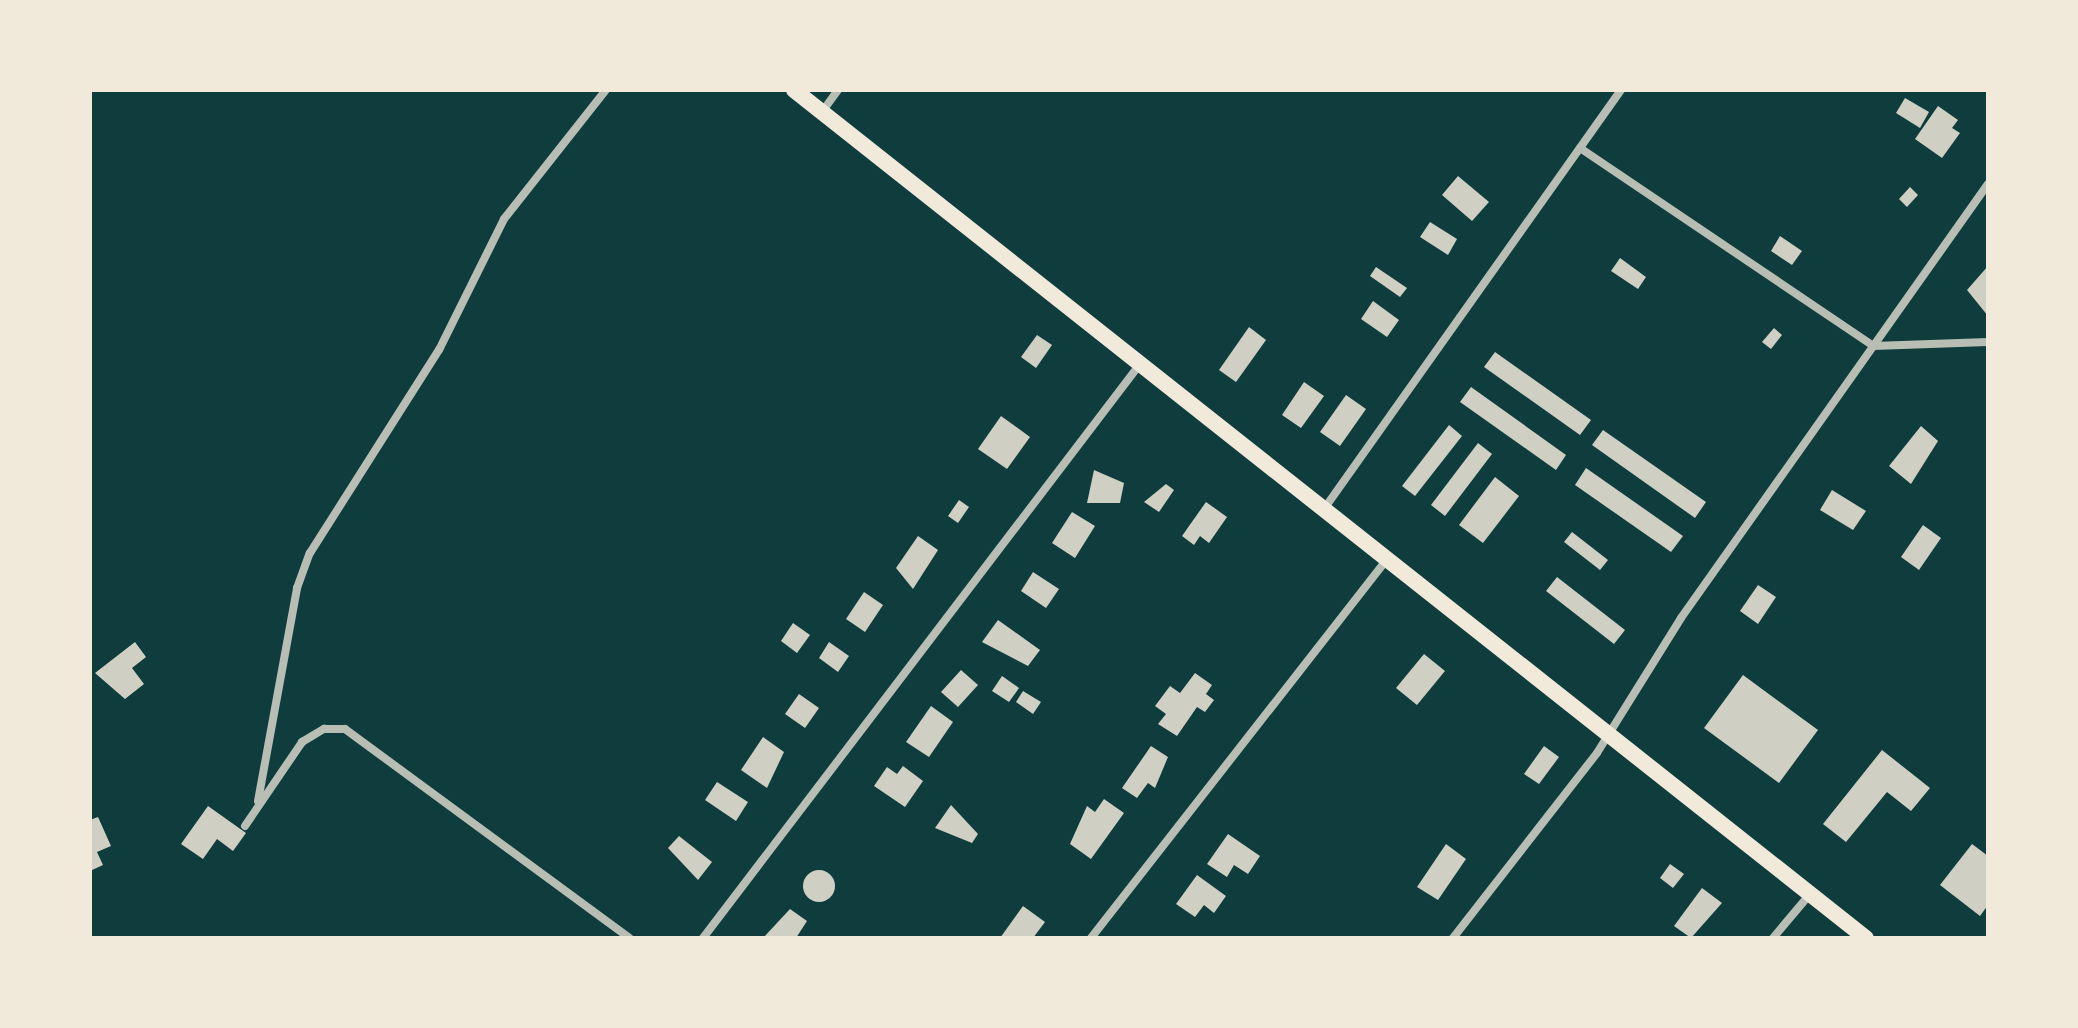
<!DOCTYPE html>
<style>
body{margin:0}
#map{position:relative;width:2078px;height:1028px;overflow:hidden;background:#0f3d3e;font-family:Jost,sans-serif}
div>[style]{position:absolute}
[style*='--x']{left:calc(var(--x)*1px);top:calc(var(--y)*1px);width:calc(var(--w)*1px);rotate:calc(var(--a)*1deg)}
.building>*{inset:0;background:#cfcfc3}
.round{border-radius:50%}
.minor>*{height:8px;margin:-4px;padding:0 4px;transform-origin:4px;border-radius:4px;background:#b8beb3}
.primary>*{height:16px;margin:-8px;padding:0 8px;transform-origin:8px;border-radius:8px;background:#f1e9da}
span{translate:-50% -50%;white-space:nowrap;text-align:center;line-height:1.15;-webkit-text-stroke:8px #f1e9da;paint-order:stroke}
.frame{position:absolute;inset:0;border:92px solid #f1e9da;pointer-events:none}
</style>
<div id="map">
<div class="building">
<div style="clip-path:polygon(1905px 98px,1929px 112px,1920px 128px,1896px 113px)"></div>
<div style="clip-path:polygon(1938px 106px,1958px 120px,1952px 128px,1960px 133px,1942px 158px,1915px 139px)"></div>
<div style="clip-path:polygon(1458px 176px,1489px 202px,1472px 221px,1442px 195px)"></div>
<div style="clip-path:polygon(1910px 187px,1918px 195px,1907px 207px,1899px 199px)"></div>
<div style="clip-path:polygon(1430px 222px,1457px 239px,1448px 255px,1420px 237px)"></div>
<div style="clip-path:polygon(1780px 236px,1802px 251px,1792px 265px,1771px 251px)"></div>
<div style="clip-path:polygon(1620px 258px,1646px 277px,1638px 289px,1611px 271px)"></div>
<div style="clip-path:polygon(1988px 266px,1988px 316px,1967px 290px)"></div>
<div style="clip-path:polygon(1376px 267px,1407px 288px,1400px 297px,1370px 276px)"></div>
<div style="clip-path:polygon(1373px 301px,1399px 320px,1387px 337px,1361px 319px)"></div>
<div style="clip-path:polygon(1249px 327px,1266px 340px,1236px 382px,1219px 370px)"></div>
<div style="clip-path:polygon(1774px 328px,1782px 335px,1771px 349px,1762px 342px)"></div>
<div style="clip-path:polygon(1037px 335px,1052px 345px,1036px 368px,1021px 357px)"></div>
<div style="clip-path:polygon(1495px 352px,1591px 420px,1580px 435px,1484px 367px)"></div>
<div style="clip-path:polygon(1304px 382px,1324px 396px,1301px 428px,1282px 415px)"></div>
<div style="clip-path:polygon(1471px 387px,1566px 455px,1556px 470px,1460px 402px)"></div>
<div style="clip-path:polygon(1346px 395px,1366px 409px,1340px 446px,1320px 432px)"></div>
<div style="clip-path:polygon(1001px 416px,1030px 437px,1007px 469px,978px 449px)"></div>
<div style="clip-path:polygon(1449px 425px,1462px 436px,1415px 496px,1402px 486px)"></div>
<div style="clip-path:polygon(1921px 426px,1938px 441px,1911px 484px,1889px 466px)"></div>
<div style="clip-path:polygon(1603px 430px,1706px 502px,1695px 518px,1592px 445px)"></div>
<div style="clip-path:polygon(1478px 443px,1492px 454px,1445px 516px,1431px 505px)"></div>
<div style="clip-path:polygon(1586px 468px,1683px 536px,1671px 552px,1575px 485px)"></div>
<div style="clip-path:polygon(1094px 470px,1124px 483px,1120px 503px,1087px 503px)"></div>
<div style="clip-path:polygon(1495px 477px,1519px 496px,1483px 543px,1459px 525px)"></div>
<div style="clip-path:polygon(1166px 484px,1174px 490px,1159px 512px,1144px 502px)"></div>
<div style="clip-path:polygon(1832px 490px,1866px 511px,1853px 530px,1820px 510px)"></div>
<div style="clip-path:polygon(959px 500px,969px 507px,958px 523px,948px 516px)"></div>
<div style="clip-path:polygon(1206px 502px,1227px 517px,1209px 543px,1200px 536px,1194px 545px,1182px 536px)"></div>
<div style="clip-path:polygon(1072px 512px,1095px 526px,1075px 558px,1052px 543px)"></div>
<div style="clip-path:polygon(1923px 525px,1941px 538px,1919px 570px,1901px 557px)"></div>
<div style="clip-path:polygon(1572px 532px,1608px 560px,1600px 570px,1564px 542px)"></div>
<div style="clip-path:polygon(918px 536px,938px 550px,913px 589px,896px 568px)"></div>
<div style="clip-path:polygon(1033px 572px,1059px 589px,1046px 608px,1021px 591px)"></div>
<div style="clip-path:polygon(1557px 577px,1625px 630px,1614px 644px,1546px 591px)"></div>
<div style="clip-path:polygon(1758px 585px,1776px 597px,1758px 624px,1740px 611px)"></div>
<div style="clip-path:polygon(864px 592px,883px 605px,865px 632px,846px 619px)"></div>
<div style="clip-path:polygon(998px 620px,1040px 650px,1028px 666px,982px 642px)"></div>
<div style="clip-path:polygon(793px 623px,810px 635px,797px 653px,781px 641px)"></div>
<div style="clip-path:polygon(135px 642px,146px 657px,132px 668px,144px 684px,125px 699px,95px 673px)"></div>
<div style="clip-path:polygon(829px 642px,849px 656px,838px 672px,819px 658px)"></div>
<div style="clip-path:polygon(1424px 654px,1445px 671px,1417px 705px,1396px 688px)"></div>
<div style="clip-path:polygon(961px 670px,978px 685px,958px 707px,941px 692px)"></div>
<div style="clip-path:polygon(1195px 673px,1212px 685px,1206px 694px,1214px 700px,1205px 712px,1197px 707px,1177px 736px,1158px 724px,1166px 714px,1155px 706px,1170px 686px,1180px 693px)"></div>
<div style="clip-path:polygon(1743px 675px,1818px 730px,1779px 783px,1704px 728px)"></div>
<div style="clip-path:polygon(1002px 676px,1019px 688px,1009px 702px,992px 691px)"></div>
<div style="clip-path:polygon(1023px 691px,1041px 702px,1033px 714px,1016px 702px)"></div>
<div style="clip-path:polygon(799px 694px,819px 708px,805px 728px,785px 714px)"></div>
<div style="clip-path:polygon(931px 706px,953px 722px,929px 757px,906px 742px)"></div>
<div style="clip-path:polygon(763px 737px,784px 752px,767px 788px,741px 770px)"></div>
<div style="clip-path:polygon(1151px 746px,1168px 757px,1155px 788px,1148px 783px,1137px 798px,1122px 788px)"></div>
<div style="clip-path:polygon(1544px 746px,1559px 757px,1539px 784px,1524px 774px)"></div>
<div style="clip-path:polygon(1882px 750px,1930px 788px,1911px 811px,1887px 792px,1846px 842px,1823px 824px)"></div>
<div style="clip-path:polygon(903px 766px,923px 781px,905px 807px,874px 786px,887px 767px,897px 774px)"></div>
<div style="clip-path:polygon(717px 782px,748px 802px,736px 821px,705px 800px)"></div>
<div style="clip-path:polygon(1104px 799px,1124px 813px,1091px 859px,1070px 844px,1087px 806px,1095px 812px)"></div>
<div style="clip-path:polygon(951px 805px,978px 834px,972px 843px,935px 828px)"></div>
<div style="clip-path:polygon(208px 806px,246px 833px,233px 851px,217px 839px,203px 859px,181px 844px)"></div>
<div style="clip-path:polygon(98px 817px,111px 846px,97px 852px,103px 865px,90px 871px,90px 820px)"></div>
<div style="clip-path:polygon(1228px 834px,1260px 856px,1248px 874px,1234px 865px,1227px 877px,1207px 864px)"></div>
<div style="clip-path:polygon(679px 836px,712px 862px,698px 880px,668px 848px)"></div>
<div style="clip-path:polygon(1446px 844px,1466px 859px,1438px 900px,1417px 887px)"></div>
<div style="clip-path:polygon(1972px 844px,1988px 856px,1988px 905px,1980px 916px,1940px 885px)"></div>
<div style="clip-path:polygon(1670px 864px,1684px 874px,1673px 888px,1660px 878px)"></div>
<div class="round" style="left:803px;top:870px;width:32px;height:32px"></div>
<div style="clip-path:polygon(1197px 875px,1226px 896px,1214px 913px,1204px 905px,1195px 917px,1176px 904px)"></div>
<div style="clip-path:polygon(1702px 888px,1722px 903px,1691px 938px,1674px 926px)"></div>
<div style="clip-path:polygon(1023px 906px,1045px 922px,1033px 938px,1000px 938px)"></div>
<div style="clip-path:polygon(790px 909px,807px 921px,796px 938px,763px 938px)"></div>
</div>
<div class="minor">
<div style="--x:822;--y:112;--w:27;--a:-54"></div>
<div style="--x:1580;--y:148;--w:354;--a:34"></div>
<div style="--x:1873;--y:346;--w:115;--a:-2"></div>
<div style="--x:1324;--y:509;--w:514;--a:-54.67"></div>
<div style="--x:258;--y:801;--w:217;--a:-79.6"></div>
<div style="--x:297;--y:588;--w:37;--a:-70"></div>
<div style="--x:310;--y:553;--w:241;--a:-57.6"></div>
<div style="--x:439;--y:350;--w:146;--a:-63.6"></div>
<div style="--x:504;--y:219;--w:164;--a:-51.7"></div>
<div style="--x:245;--y:826;--w:102;--a:-55.8"></div>
<div style="--x:302;--y:742;--w:26;--a:-31"></div>
<div style="--x:324;--y:729;--w:21;--a:0"></div>
<div style="--x:345;--y:729;--w:353;--a:36.3"></div>
<div style="--x:703;--y:938;--w:721;--a:-52.72"></div>
<div style="--x:1091;--y:938;--w:481;--a:-52"></div>
<div style="--x:1453;--y:938;--w:234;--a:-52.1"></div>
<div style="--x:1597;--y:753;--w:159;--a:-58.1"></div>
<div style="--x:1681;--y:618;--w:532;--a:-54.73"></div>
<div style="--x:1773;--y:938;--w:57;--a:-49.9"></div>
</div>
<div class="primary">
<div style="--x:794;--y:90;--w:1367;--a:38.35"></div>
</div>
<div class="frame"></div>
</div>
